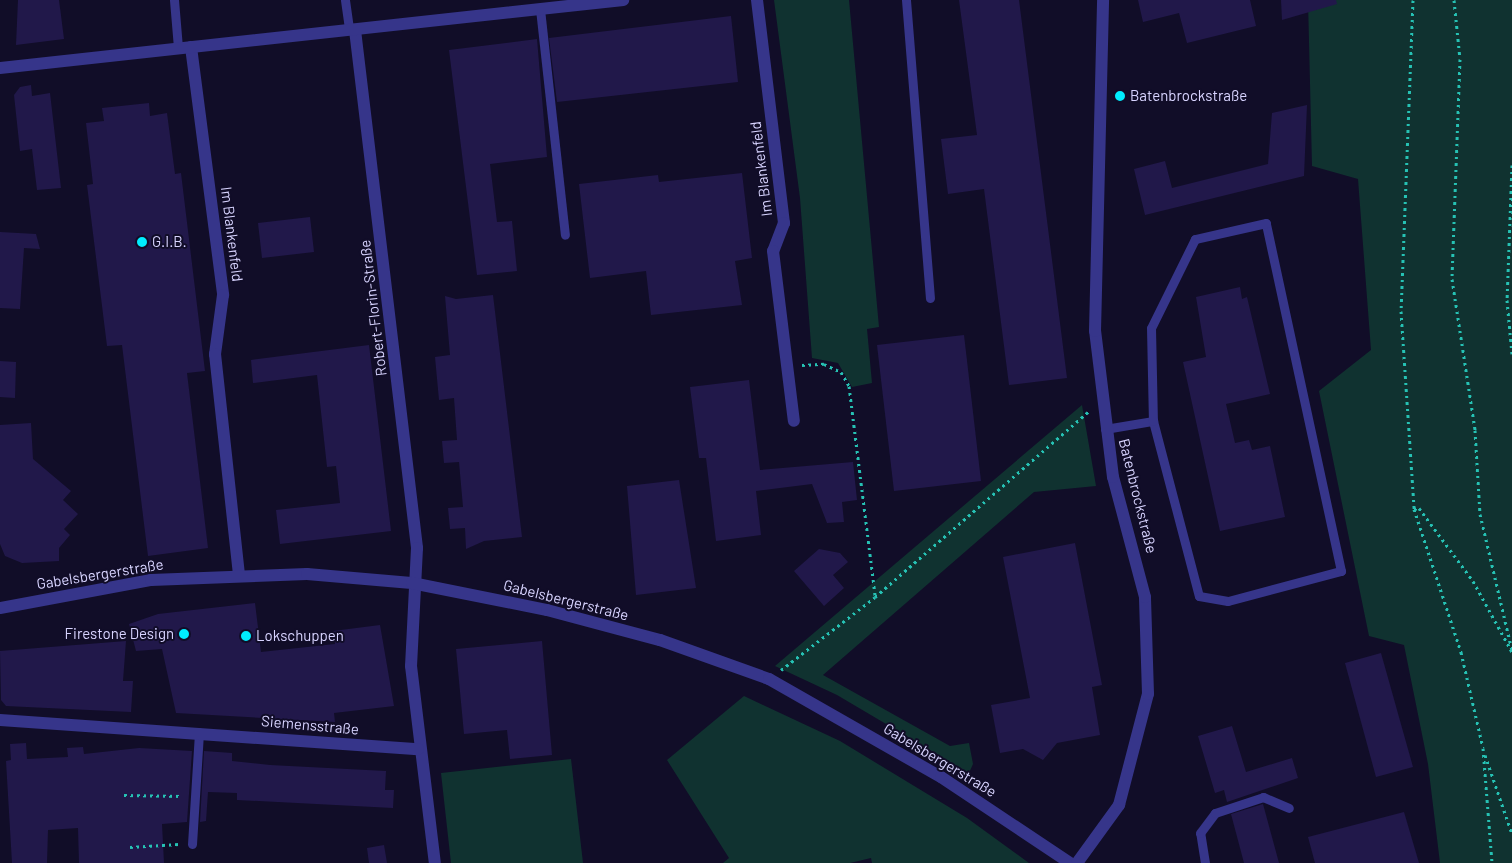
<!DOCTYPE html>
<meta charset="utf-8">
<style>
body{margin:0}
#map{position:relative;width:1512px;height:863px;overflow:hidden;background:#110d28;font-family:Barlow,sans-serif}
div>[style]{position:absolute}
[style*='--x']{left:calc(var(--x)*1px);top:calc(var(--y)*1px);width:calc(var(--w)*1px);rotate:calc(var(--a)*1deg)}
.green>*{inset:0;background:#103230}
.building>*{inset:0;background:#21184a}
.path>*{height:3px;margin-top:-1.5px;transform-origin:0;background:repeating-linear-gradient(90deg,#26c2b4 0 2.5px,transparent 0 6.5px)}
.service>*{height:9px;margin:-4.5px;padding:0 4.5px;transform-origin:4.5px;border-radius:4.5px;background:#36358a}
.minor>*{height:12px;margin:-6px;padding:0 6px;transform-origin:6px;border-radius:6px;background:#36358a}
.dots>*{width:14px;height:14px;translate:-50% -50%;box-sizing:border-box;border:2px solid #110d28;border-radius:50%}
span{translate:-50% -50%;white-space:nowrap;text-align:center;line-height:1.15;-webkit-text-stroke:4px #110d28;paint-order:stroke}
.poi-label{font-size:15px;color:#d8d4ff}
.left{translate:0 -50%;text-align:left}
.right{translate:-100% -50%;text-align:right}
.street-label{font-size:15px;color:#d8d4ff}
</style>
<div id="map">
<div class="green">
<div style="clip-path:polygon(774px 0,849px 0,879px 327px,867px 329px,872px 383px,852px 387px,838px 363px,812px 358px,800px 198px)"></div>
<div style="clip-path:polygon(1308px 0,1512px 0,1512px 863px,1440px 863px,1428px 764px,1404px 645px,1369px 636px,1319px 391px,1371px 350px,1358px 179px,1312px 166px)"></div>
<div style="clip-path:polygon(1082px 405px,1096px 486px,1034px 492px,823px 675px,950px 746px,969px 743px,973px 764px,969px 773px,837px 695px,775px 666px)"></div>
<div style="clip-path:polygon(744px 696px,840px 741px,967px 818px,1029px 863px,872px 863px,871px 858px,850px 863px,723px 863px,729px 858px,667px 760px)"></div>
<div style="clip-path:polygon(571px 759px,583px 863px,451px 863px,441px 773px)"></div>
</div>
<div class="building">
<div style="clip-path:polygon(18px 0,59px 0,64px 39px,16px 45px)"></div>
<div style="clip-path:polygon(959px 0,1019px 0,1067px 378px,1009px 385px,984px 189px,948px 194px,941px 139px,977px 135px)"></div>
<div style="clip-path:polygon(1138px 0,1250px 0,1256px 26px,1187px 43px,1179px 13px,1143px 22px)"></div>
<div style="clip-path:polygon(1281px 0,1336px 0,1337px 4px,1282px 20px)"></div>
<div style="clip-path:polygon(731px 16px,738px 82px,557px 102px,549px 38px)"></div>
<div style="clip-path:polygon(537px 39px,547px 157px,490px 164px,497px 222px,512px 221px,517px 271px,477px 275px,449px 50px)"></div>
<div style="clip-path:polygon(31px 85px,32px 96px,50px 93px,61px 188px,37px 190px,32px 149px,20px 151px,14px 95px,20px 87px)"></div>
<div style="clip-path:polygon(149px 103px,150px 116px,167px 113px,175px 174px,181px 173px,205px 371px,187px 373px,208px 548px,148px 556px,122px 345px,107px 346px,87px 185px,93px 184px,86px 123px,104px 121px,102px 108px)"></div>
<div style="clip-path:polygon(1307px 105px,1304px 176px,1145px 215px,1134px 169px,1165px 161px,1172px 188px,1268px 164px,1272px 113px)"></div>
<div style="clip-path:polygon(742px 173px,752px 258px,735px 261px,742px 305px,651px 315px,646px 271px,590px 278px,579px 184px,658px 175px,659px 182px)"></div>
<div style="clip-path:polygon(310px 217px,314px 252px,262px 258px,258px 223px)"></div>
<div style="clip-path:polygon(0 232px,36px 234px,40px 249px,24px 248px,20px 309px,0 308px)"></div>
<div style="clip-path:polygon(1240px 287px,1242px 299px,1247px 297px,1270px 394px,1226px 404px,1235px 443px,1249px 440px,1252px 450px,1270px 446px,1285px 517px,1220px 531px,1183px 362px,1206px 357px,1196px 297px)"></div>
<div style="clip-path:polygon(493px 295px,522px 537px,484px 541px,466px 549px,465px 528px,450px 529px,448px 508px,463px 507px,459px 462px,444px 463px,442px 441px,457px 440px,454px 398px,439px 400px,435px 357px,450px 355px,445px 296px,456px 299px)"></div>
<div style="clip-path:polygon(964px 335px,981px 481px,894px 491px,877px 345px)"></div>
<div style="clip-path:polygon(369px 345px,391px 531px,280px 544px,276px 510px,340px 503px,336px 466px,327px 467px,317px 375px,253px 383px,251px 360px)"></div>
<div style="clip-path:polygon(0 361px,16px 362px,15px 398px,0 397px)"></div>
<div style="clip-path:polygon(749px 380px,760px 470px,853px 462px,857px 500px,842px 502px,844px 522px,827px 523px,812px 484px,756px 491px,761px 535px,716px 541px,706px 458px,699px 458px,690px 387px)"></div>
<div style="clip-path:polygon(31px 423px,33px 459px,71px 491px,63px 500px,78px 514px,64px 529px,70px 535px,59px 548px,59px 561px,22px 563px,5px 556px,0 544px,0 425px)"></div>
<div style="clip-path:polygon(679px 480px,696px 588px,636px 595px,627px 486px)"></div>
<div style="clip-path:polygon(1075px 543px,1102px 685px,1092px 687px,1100px 735px,1057px 743px,1043px 760px,1023px 749px,1000px 753px,991px 705px,1030px 698px,1003px 557px)"></div>
<div style="clip-path:polygon(819px 549px,840px 553px,848px 562px,833px 575px,844px 588px,824px 606px,794px 571px)"></div>
<div style="clip-path:polygon(255px 603px,261px 652px,335px 644px,333px 631px,380px 625px,394px 706px,334px 713px,335px 722px,176px 713px,162px 649px,136px 651px,129px 624px,158px 614px)"></div>
<div style="clip-path:polygon(126px 641px,123px 681px,133px 681px,131px 712px,6px 706px,1px 700px,0 651px)"></div>
<div style="clip-path:polygon(542px 641px,552px 755px,510px 759px,507px 730px,464px 734px,456px 649px)"></div>
<div style="clip-path:polygon(1381px 653px,1413px 767px,1376px 777px,1345px 663px)"></div>
<div style="clip-path:polygon(1232px 726px,1246px 772px,1292px 758px,1298px 778px,1227px 802px,1224px 790px,1215px 793px,1198px 736px)"></div>
<div style="clip-path:polygon(26px 743px,27px 759px,68px 757px,67px 748px,83px 747px,84px 754px,139px 748px,192px 751px,187px 822px,162px 824px,164px 863px,79px 863px,78px 828px,48px 830px,47px 863px,12px 863px,6px 761px,11px 760px,10px 744px)"></div>
<div style="clip-path:polygon(204px 751px,232px 753px,232px 761px,270px 765px,386px 771px,385px 790px,394px 790px,393px 808px,237px 800px,237px 793px,208px 792px,206px 821px,200px 822px)"></div>
<div style="clip-path:polygon(1263px 804px,1279px 863px,1244px 863px,1231px 814px)"></div>
<div style="clip-path:polygon(1404px 812px,1419px 863px,1315px 863px,1308px 837px)"></div>
<div style="clip-path:polygon(384px 845px,387px 863px,369px 863px,367px 848px)"></div>
</div>
<div class="path">
<div style="--x:1413;--y:0;--w:311;--a:92.2"></div>
<div style="--x:1401;--y:311;--w:198;--a:86.2"></div>
<div style="--x:1414;--y:509;--w:151;--a:71.8"></div>
<div style="--x:1461;--y:652;--w:98;--a:77.1"></div>
<div style="--x:1483;--y:748;--w:115;--a:85.5"></div>
<div style="--x:1454;--y:0;--w:59;--a:84.2"></div>
<div style="--x:1460;--y:59;--w:220;--a:92.1"></div>
<div style="--x:1452;--y:279;--w:153;--a:81.3"></div>
<div style="--x:1475;--y:430;--w:84;--a:86.6"></div>
<div style="--x:1480;--y:514;--w:140;--a:76.8"></div>
<div style="--x:1512;--y:165;--w:135;--a:92.1"></div>
<div style="--x:1507;--y:300;--w:54;--a:84.7"></div>
<div style="--x:802;--y:365;--w:22;--a:-3"></div>
<div style="--x:824;--y:364;--w:19;--a:25"></div>
<div style="--x:841;--y:372;--w:16;--a:60"></div>
<div style="--x:849;--y:386;--w:212;--a:82.9"></div>
<div style="--x:1414;--y:509;--w:5;--a:-11"></div>
<div style="--x:1419;--y:508;--w:91;--a:53.5"></div>
<div style="--x:1473;--y:581;--w:81;--a:61.2"></div>
<div style="--x:781;--y:670;--w:119;--a:-37.8"></div>
<div style="--x:875;--y:597;--w:285;--a:-41"></div>
<div style="--x:1485;--y:755;--w:83;--a:71.1"></div>
<div style="--x:124;--y:795;--w:58;--a:1"></div>
<div style="--x:130;--y:847;--w:49;--a:-3.5"></div>
</div>
<div class="service">
<div style="--x:174;--y:0;--w:48;--a:85.2"></div>
<div style="--x:345;--y:0;--w:30;--a:82"></div>
<div style="--x:906;--y:0;--w:299;--a:85.4"></div>
<div style="--x:540;--y:9;--w:227;--a:83.7"></div>
<div style="--x:1105;--y:429;--w:49;--a:-9.5"></div>
<div style="--x:1153;--y:421;--w:181;--a:75.3"></div>
<div style="--x:1199;--y:596;--w:29;--a:10"></div>
<div style="--x:1228;--y:601;--w:117;--a:-14.9"></div>
<div style="--x:1341;--y:571;--w:356;--a:-102.2"></div>
<div style="--x:1266;--y:223;--w:73;--a:167.3"></div>
<div style="--x:1195;--y:239;--w:99;--a:116.3"></div>
<div style="--x:1151;--y:328;--w:93;--a:88.8"></div>
<div style="--x:192;--y:844;--w:112;--a:-86.4"></div>
<div style="--x:1205;--y:863;--w:30;--a:-99"></div>
<div style="--x:1200;--y:833;--w:25;--a:-53"></div>
<div style="--x:1215;--y:813;--w:51;--a:-18.4"></div>
<div style="--x:1263;--y:797;--w:28;--a:23"></div>
</div>
<div class="minor">
<div style="--x:757;--y:0;--w:225;--a:83.1"></div>
<div style="--x:784;--y:223;--w:30;--a:111"></div>
<div style="--x:773;--y:251;--w:171;--a:83"></div>
<div style="--x:355;--y:30;--w:522;--a:83.17"></div>
<div style="--x:417;--y:548;--w:118;--a:92.9"></div>
<div style="--x:411;--y:666;--w:198;--a:83.1"></div>
<div style="--x:191;--y:47;--w:250;--a:82.6"></div>
<div style="--x:223;--y:295;--w:60;--a:97.7"></div>
<div style="--x:215;--y:354;--w:222;--a:83.8"></div>
<div style="--x:0;--y:68;--w:627;--a:-6.23"></div>
<div style="--x:0;--y:608;--w:154;--a:-10.5"></div>
<div style="--x:151;--y:580;--w:156;--a:-2.2"></div>
<div style="--x:307;--y:574;--w:105;--a:4.9"></div>
<div style="--x:412;--y:583;--w:138;--a:11.3"></div>
<div style="--x:547;--y:610;--w:117;--a:14.9"></div>
<div style="--x:660;--y:640;--w:116;--a:19.7"></div>
<div style="--x:769;--y:679;--w:198;--a:29.7"></div>
<div style="--x:941;--y:777;--w:155;--a:33.7"></div>
<div style="--x:0;--y:720;--w:419;--a:4"></div>
<div style="--x:1077;--y:863;--w:72;--a:-54.1"></div>
<div style="--x:1119;--y:805;--w:115;--a:-75.4"></div>
<div style="--x:1148;--y:694;--w:97;--a:-91.8"></div>
<div style="--x:1145;--y:597;--w:124;--a:-104.9"></div>
<div style="--x:1113;--y:477;--w:147;--a:-97"></div>
<div style="--x:1095;--y:331;--w:331;--a:-88.6"></div>
</div>
<div class="dots">
<div style="left:1120px;top:96px;background:#00edff"></div>
<div style="left:142px;top:242px;background:#00edff"></div>
<div style="left:184px;top:634px;background:#00edff"></div>
<div style="left:246px;top:636px;background:#00edff"></div>
</div>
<div class="poi-label">
<span class="left" style="left:1130px;top:96px">Batenbrockstraße</span>
<span class="left" style="left:152px;top:242px">G.I.B.</span>
<span class="right" style="left:174px;top:634px">Firestone Design</span>
<span class="left" style="left:256px;top:636px">Lokschuppen</span>
</div>
<div class="street-label">
<span style="left:761px;top:169px;rotate:-97deg">Im Blankenfeld</span>
<span style="left:232px;top:234px;rotate:83deg">Im Blankenfeld</span>
<span style="left:373px;top:308px;rotate:-97deg">Robert-Florin-Straße</span>
<span style="left:1138px;top:496px;rotate:76deg">Batenbrockstraße</span>
<span style="left:100px;top:574px;rotate:-9deg">Gabelsbergerstraße</span>
<span style="left:566px;top:600px;rotate:14deg">Gabelsbergerstraße</span>
<span style="left:310px;top:725px;rotate:5deg">Siemensstraße</span>
<span style="left:940px;top:760px;rotate:31deg">Gabelsbergerstraße</span>
</div>
</div>
